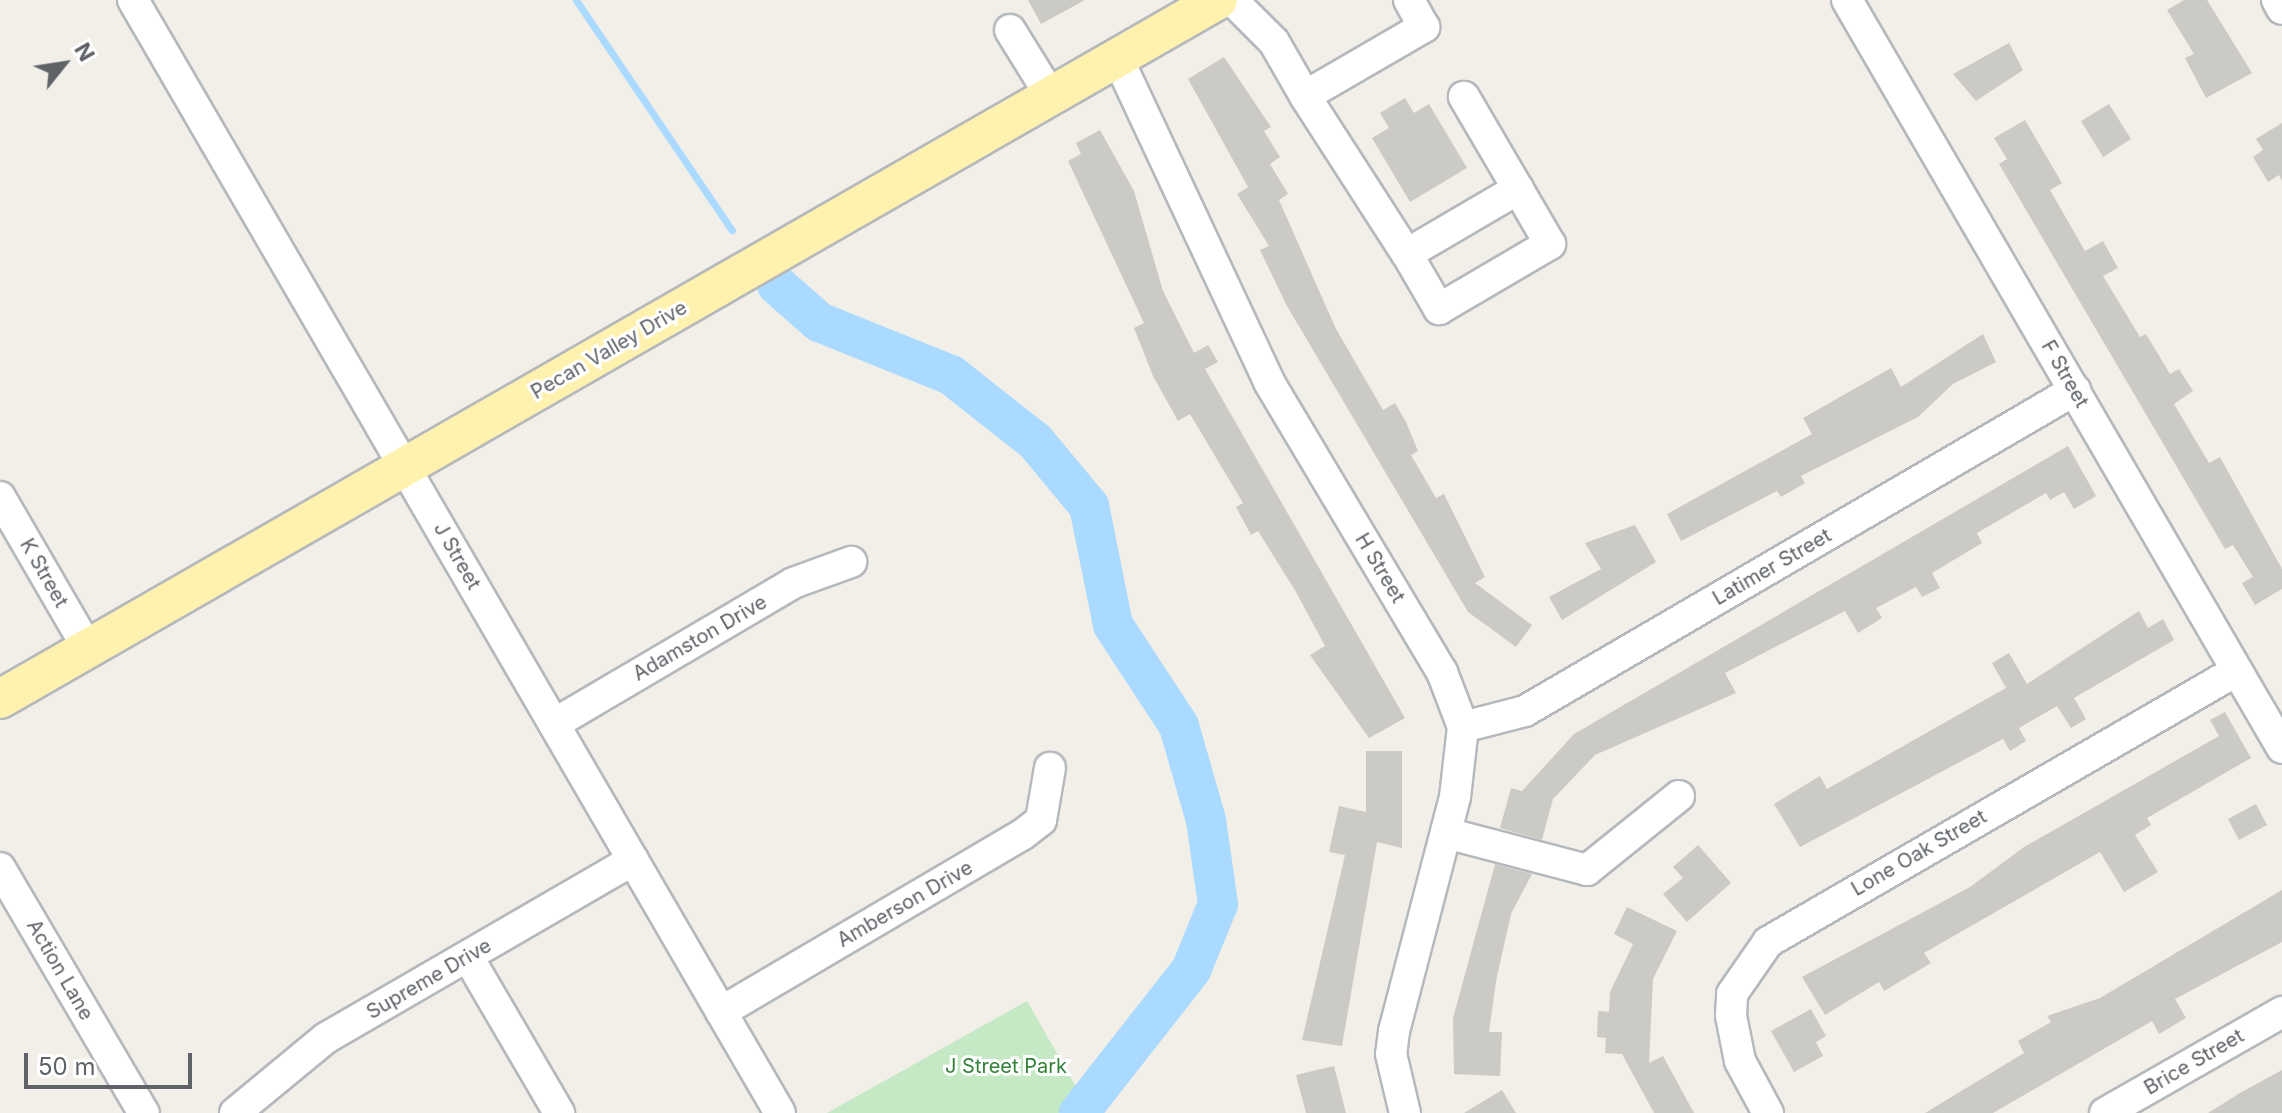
<!DOCTYPE html>
<style>
body{margin:0}
#map{position:relative;width:2282px;height:1113px;overflow:hidden;background:#f1efe8;font-family:Inter,sans-serif}
div>[style]{position:absolute}
[style*='--x']{left:calc(var(--x)*1px);top:calc(var(--y)*1px);width:calc(var(--w)*1px);rotate:calc(var(--a)*1deg)}
.green>*{inset:0;background:#c5e8c5}
.stream>*{height:7px;margin:-3.5px;padding:0 3.5px;transform-origin:3.5px;border-radius:3.5px;background:#aadaff}
.river>*{height:40px;margin:-20px;padding:0 20px;transform-origin:20px;border-radius:20px;background:#aadaff}
.building>*{inset:0;background:#cccac5}
.roads{filter:drop-shadow(2px 0 #b5b8bc) drop-shadow(-2px 0 #b5b8bc) drop-shadow(0 2px #b5b8bc) drop-shadow(0 -2px #b5b8bc)}
.minor>*{height:30px;margin:-15px;padding:0 15px;transform-origin:15px;border-radius:15px;background:#fff}
.major>*{height:38px;margin:-19px;padding:0 19px;transform-origin:19px;border-radius:19px;background:#fff2af}
span{translate:-50% -50%;white-space:nowrap;text-align:center;line-height:1.15;-webkit-text-stroke:6px #fff;paint-order:stroke}
.street-label{font-size:20px;color:#5f6368}
.park-label{font-size:20px;color:#348238}
.north{position:absolute;left:24px;top:24px;width:80px;height:80px;-webkit-text-stroke:6px #fff;paint-order:stroke;rotate:60deg;font-size:22px;font-weight:700;line-height:32px;text-align:center;color:#5f6368}
.north::after{content:'';display:block;margin:auto;width:28px;height:36px;background:#5f6368;clip-path:polygon(50% 0,100% 100%,50% 72%,0 100%)}
.scale{position:absolute;left:24px;top:1053px;width:168px;height:36px;box-sizing:border-box;border:4px solid #5f6368;border-top:0;padding-left:10px;font-size:24px;line-height:28px;white-space:nowrap;color:#5f6368;-webkit-text-stroke:6px #fff;paint-order:stroke}
</style>
<div id="map">
<div class="green">
<div style="clip-path:polygon(1027px 1001px,1091px 1113px,827px 1113px)"></div>
</div>
<div class="stream">
<div style="--x:576;--y:0;--w:278;--a:55.9"></div>
</div>
<div class="river">
<div style="--x:777;--y:285;--w:56;--a:41.4"></div>
<div style="--x:819;--y:322;--w:142;--a:21.9"></div>
<div style="--x:951;--y:375;--w:107;--a:38.2"></div>
<div style="--x:1035;--y:441;--w:85;--a:50.3"></div>
<div style="--x:1089;--y:506;--w:121;--a:78.6"></div>
<div style="--x:1113;--y:625;--w:121;--a:56.8"></div>
<div style="--x:1179;--y:726;--w:98;--a:74"></div>
<div style="--x:1206;--y:820;--w:85;--a:81.9"></div>
<div style="--x:1218;--y:904;--w:71;--a:112.2"></div>
<div style="--x:1191;--y:970;--w:182;--a:128.1"></div>
</div>
<div class="building">
<div style="clip-path:polygon(1028px 0,1085px 0,1041px 24px)"></div>
<div style="clip-path:polygon(2184px 0,2207px 0,2252px 73px,2206px 98px,2185px 58px,2194px 54px,2167px 10px)"></div>
<div style="clip-path:polygon(2009px 43px,2023px 70px,1976px 101px,1953px 74px)"></div>
<div style="clip-path:polygon(1224px 57px,1271px 127px,1264px 131px,1280px 157px,1270px 164px,1288px 194px,1279px 200px,1336px 329px,1383px 410px,1395px 403px,1406px 422px,1418px 451px,1411px 455px,1436px 498px,1444px 494px,1485px 577px,1475px 583px,1532px 625px,1516px 647px,1468px 612px,1287px 306px,1260px 250px,1269px 246px,1237px 194px,1248px 187px,1188px 79px)"></div>
<div style="clip-path:polygon(1405px 98px,1414px 113px,1429px 104px,1467px 168px,1410px 202px,1372px 138px,1389px 128px,1380px 113px)"></div>
<div style="clip-path:polygon(2109px 104px,2131px 139px,2103px 157px,2081px 121px)"></div>
<div style="clip-path:polygon(2025px 120px,2062px 183px,2050px 190px,2085px 251px,2103px 241px,2118px 268px,2103px 276px,2140px 337px,2146px 334px,2170px 374px,2179px 369px,2193px 391px,2174px 404px,2209px 463px,2220px 457px,2282px 569px,2282px 589px,2255px 605px,2242px 583px,2253px 577px,2233px 545px,2225px 549px,1999px 164px,2007px 159px,1994px 138px)"></div>
<div style="clip-path:polygon(2282px 123px,2282px 181px,2279px 175px,2268px 182px,2253px 157px,2263px 150px,2256px 139px)"></div>
<div style="clip-path:polygon(1100px 130px,1134px 191px,1163px 291px,1194px 353px,1208px 345px,1218px 362px,1205px 369px,1405px 718px,1369px 738px,1310px 655px,1325px 646px,1296px 592px,1258px 531px,1251px 535px,1236px 507px,1243px 503px,1190px 414px,1178px 421px,1153px 376px,1134px 328px,1144px 323px,1068px 161px,1081px 154px,1076px 143px)"></div>
<div style="clip-path:polygon(1983px 334px,1996px 362px,1953px 384px,1918px 417px,1801px 476px,1805px 483px,1781px 497px,1777px 491px,1681px 541px,1667px 514px,1812px 434px,1803px 418px,1891px 368px,1901px 387px)"></div>
<div style="clip-path:polygon(2068px 446px,2096px 496px,2074px 509px,2064px 492px,2050px 500px,2046px 493px,1977px 533px,1982px 543px,1932px 573px,1940px 588px,1922px 597px,1916px 587px,1876px 608px,1882px 618px,1858px 633px,1845px 611px,1725px 673px,1736px 693px,1595px 755px,1553px 799px,1542px 840px,1500px 828px,1511px 788px,1522px 791px,1574px 734px)"></div>
<div style="clip-path:polygon(1635px 525px,1656px 562px,1562px 620px,1549px 597px,1601px 569px,1585px 543px)"></div>
<div style="clip-path:polygon(2139px 611px,2148px 628px,2163px 619px,2174px 640px,2074px 698px,2086px 719px,2071px 728px,2057px 706px,2019px 728px,2026px 741px,2010px 751px,2003px 739px,1800px 847px,1774px 804px,1820px 776px,1827px 789px,2006px 688px,1992px 663px,2009px 653px,2027px 684px)"></div>
<div style="clip-path:polygon(2225px 712px,2251px 758px,2147px 818px,2151px 825px,2135px 835px,2158px 872px,2124px 892px,2100px 852px,1924px 953px,1931px 963px,1884px 991px,1879px 982px,1825px 1015px,1802px 977px,1970px 887px,2024px 847px,2219px 736px,2210px 720px)"></div>
<div style="clip-path:polygon(1366px 751px,1402px 751px,1402px 848px,1377px 842px,1342px 1046px,1302px 1040px,1345px 855px,1329px 852px,1339px 806px,1366px 812px)"></div>
<div style="clip-path:polygon(2256px 804px,2267px 825px,2239px 840px,2228px 819px)"></div>
<div style="clip-path:polygon(1698px 845px,1731px 883px,1687px 922px,1663px 894px,1683px 878px,1673px 867px)"></div>
<div style="clip-path:polygon(1495px 864px,1532px 874px,1511px 914px,1496px 981px,1489px 1032px,1502px 1032px,1500px 1076px,1454px 1074px,1453px 1018px)"></div>
<div style="clip-path:polygon(2282px 890px,2282px 942px,2175px 999px,2186px 1018px,2159px 1034px,2152px 1021px,1993px 1113px,1925px 1113px,2024px 1053px,2018px 1041px,2051px 1022px,2047px 1016px,2100px 998px)"></div>
<div style="clip-path:polygon(1627px 907px,1677px 931px,1653px 979px,1649px 1063px,1663px 1056px,1694px 1113px,1654px 1113px,1622px 1054px,1605px 1053px,1606px 1038px,1597px 1037px,1598px 1011px,1609px 1012px,1610px 992px,1633px 944px,1614px 934px)"></div>
<div style="clip-path:polygon(1811px 1009px,1826px 1036px,1816px 1042px,1823px 1056px,1794px 1072px,1771px 1031px)"></div>
<div style="clip-path:polygon(1334px 1066px,1346px 1113px,1306px 1113px,1296px 1075px)"></div>
<div style="clip-path:polygon(2282px 1070px,2282px 1113px,2208px 1113px,2240px 1093px)"></div>
<div style="clip-path:polygon(1502px 1090px,1516px 1113px,1464px 1113px)"></div>
</div>
<div class="roads">
<div class="minor">
<div style="--x:133;--y:0;--w:1287;--a:59.83"></div>
<div style="--x:1232;--y:0;--w:59;--a:45"></div>
<div style="--x:1274;--y:42;--w:62;--a:60.1"></div>
<div style="--x:1305;--y:96;--w:138;--a:-30.1"></div>
<div style="--x:1424;--y:27;--w:31;--a:-119"></div>
<div style="--x:1847;--y:0;--w:865;--a:59.82"></div>
<div style="--x:2277;--y:0;--w:10;--a:61"></div>
<div style="--x:1010;--y:30;--w:78;--a:58.2"></div>
<div style="--x:1117;--y:57;--w:359;--a:64.9"></div>
<div style="--x:1269;--y:382;--w:338;--a:59.2"></div>
<div style="--x:1442;--y:672;--w:59;--a:69.1"></div>
<div style="--x:1463;--y:727;--w:70;--a:96.5"></div>
<div style="--x:1455;--y:797;--w:242;--a:104.6"></div>
<div style="--x:1394;--y:1031;--w:23;--a:97"></div>
<div style="--x:1391;--y:1054;--w:61;--a:76.7"></div>
<div style="--x:1305;--y:96;--w:188;--a:57.2"></div>
<div style="--x:1407;--y:254;--w:129;--a:-30.4"></div>
<div style="--x:1518;--y:189;--w:107;--a:-120.4"></div>
<div style="--x:1407;--y:254;--w:64;--a:59.8"></div>
<div style="--x:1439;--y:309;--w:129;--a:-30.4"></div>
<div style="--x:1550;--y:244;--w:64;--a:-120.2"></div>
<div style="--x:0;--y:497;--w:176;--a:59.9"></div>
<div style="--x:554;--y:724;--w:277;--a:-30.5"></div>
<div style="--x:793;--y:583;--w:62;--a:-19.9"></div>
<div style="--x:1463;--y:727;--w:64;--a:-14.5"></div>
<div style="--x:1525;--y:711;--w:637;--a:-30.27"></div>
<div style="--x:1446;--y:833;--w:146;--a:14.7"></div>
<div style="--x:1587;--y:870;--w:118;--a:-38.8"></div>
<div style="--x:0;--y:868;--w:284;--a:59.6"></div>
<div style="--x:468;--y:957;--w:181;--a:59.7"></div>
<div style="--x:721;--y:1012;--w:349;--a:-30.5"></div>
<div style="--x:1022;--y:835;--w:24;--a:-38"></div>
<div style="--x:1041;--y:820;--w:53;--a:-80.2"></div>
<div style="--x:235;--y:1113;--w:118;--a:-39.5"></div>
<div style="--x:326;--y:1038;--w:355;--a:-30.1"></div>
<div style="--x:1768;--y:1113;--w:59;--a:-118.3"></div>
<div style="--x:1740;--y:1061;--w:46;--a:-101.3"></div>
<div style="--x:1731;--y:1016;--w:22;--a:-87"></div>
<div style="--x:1732;--y:994;--w:63;--a:-55.3"></div>
<div style="--x:1768;--y:942;--w:541;--a:-30.07"></div>
<div style="--x:2105;--y:1113;--w:204;--a:-29.7"></div>
</div>
<div class="major">
<div style="--x:0;--y:699;--w:1404;--a:-29.85"></div>
</div>
</div>
<div class="street-label">
<span style="left:609px;top:350px;rotate:-30deg">Pecan Valley Drive</span>
<span style="left:2065px;top:374px;rotate:60deg">F Street</span>
<span style="left:457px;top:556px;rotate:60deg">J Street</span>
<span style="left:1772px;top:567px;rotate:-30deg">Latimer Street</span>
<span style="left:1380px;top:568px;rotate:59deg">H Street</span>
<span style="left:44px;top:573px;rotate:60deg">K Street</span>
<span style="left:700px;top:638px;rotate:-30deg">Adamston Drive</span>
<span style="left:1919px;top:853px;rotate:-30deg">Lone Oak Street</span>
<span style="left:905px;top:904px;rotate:-30deg">Amberson Drive</span>
<span style="left:60px;top:970px;rotate:60deg">Action Lane</span>
<span style="left:429px;top:979px;rotate:-30deg">Supreme Drive</span>
<span style="left:2194px;top:1062px;rotate:-30deg">Brice Street</span>
</div>
<div class="park-label">
<span style="left:1006px;top:1066px">J Street Park</span>
</div>
<div class="north">N</div>
<div class="scale">50 m</div>
</div>
